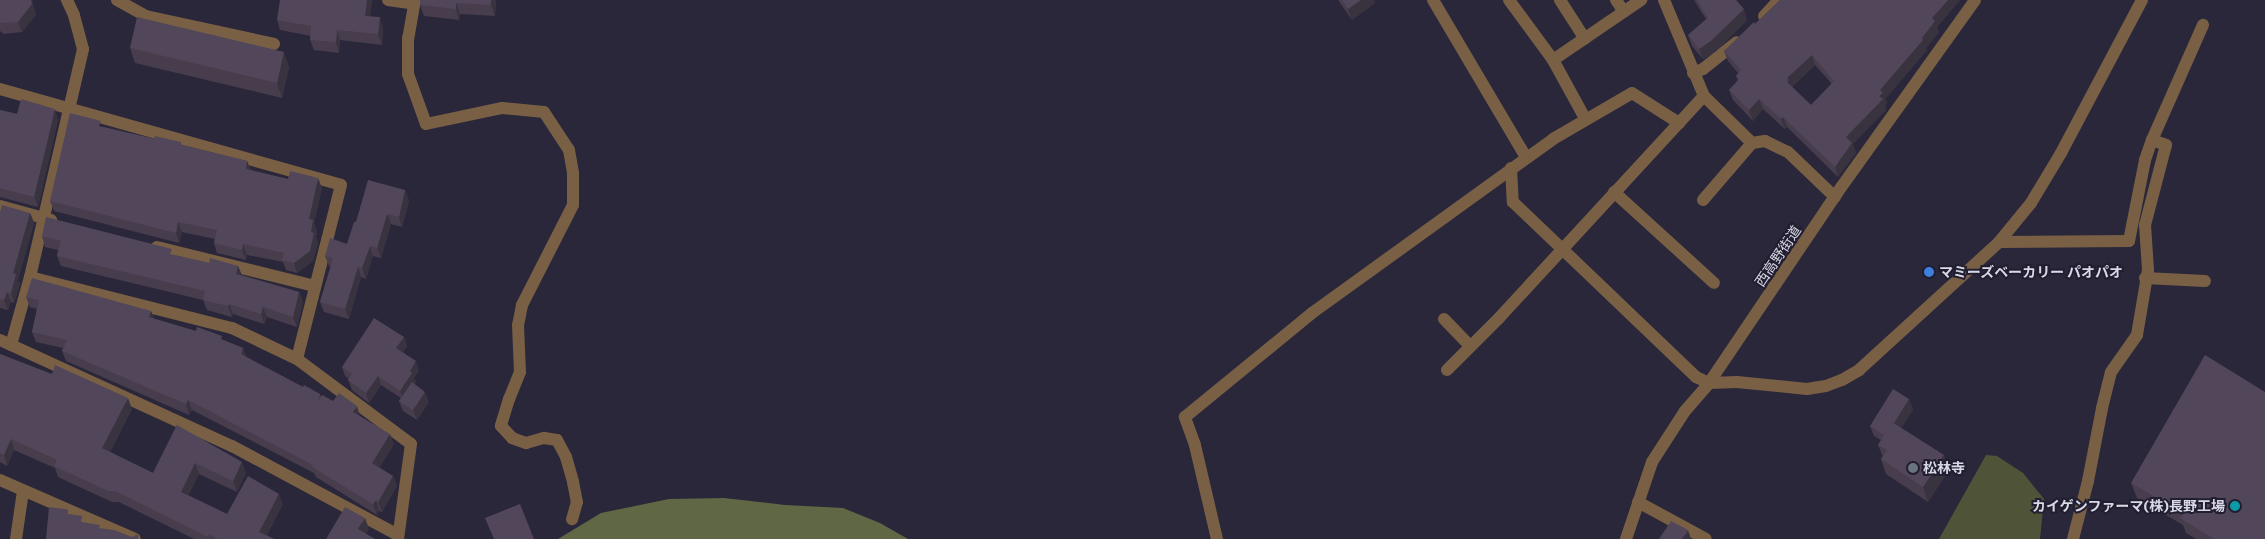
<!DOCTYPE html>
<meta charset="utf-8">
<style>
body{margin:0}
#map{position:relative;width:2265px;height:539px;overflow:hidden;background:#2a273b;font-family:Commissioner,"Noto Sans JP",sans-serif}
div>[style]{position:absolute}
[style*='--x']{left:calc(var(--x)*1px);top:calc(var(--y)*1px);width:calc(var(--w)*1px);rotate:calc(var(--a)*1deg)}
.green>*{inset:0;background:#4f5439}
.forest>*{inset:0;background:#606744}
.minor>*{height:12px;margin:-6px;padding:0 6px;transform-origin:6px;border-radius:6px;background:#796045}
.wall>*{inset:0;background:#473d4d}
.shaded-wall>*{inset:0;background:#39323f}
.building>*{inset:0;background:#52475a}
.dots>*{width:14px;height:14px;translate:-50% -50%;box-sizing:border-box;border:2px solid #201e30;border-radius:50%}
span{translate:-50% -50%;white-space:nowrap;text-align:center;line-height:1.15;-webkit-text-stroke:4px #201e30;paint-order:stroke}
.street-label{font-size:14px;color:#d9d8e5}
.poi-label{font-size:14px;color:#d9d8e5;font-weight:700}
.left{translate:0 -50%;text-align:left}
.right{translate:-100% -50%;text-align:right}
</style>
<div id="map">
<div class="green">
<div style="clip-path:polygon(1986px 455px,1997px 456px,2023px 473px,2044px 499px,2040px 539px,1939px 539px)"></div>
</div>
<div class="forest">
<div style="clip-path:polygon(724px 498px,785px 505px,843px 508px,880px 523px,908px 539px,558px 539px,601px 513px,669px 499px)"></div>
</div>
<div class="minor">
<div style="--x:117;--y:0;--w:33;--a:29"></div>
<div style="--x:146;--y:16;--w:131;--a:12.3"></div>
<div style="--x:388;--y:0;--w:27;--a:8"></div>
<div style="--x:415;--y:0;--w:39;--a:100"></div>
<div style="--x:408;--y:38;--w:36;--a:90"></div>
<div style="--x:408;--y:74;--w:53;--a:70.2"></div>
<div style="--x:426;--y:124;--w:78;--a:-11.9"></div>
<div style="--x:502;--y:108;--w:42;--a:5.4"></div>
<div style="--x:544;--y:112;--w:45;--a:56.7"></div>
<div style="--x:569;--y:150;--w:23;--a:80"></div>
<div style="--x:573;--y:173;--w:32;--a:90"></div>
<div style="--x:573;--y:205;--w:112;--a:117"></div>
<div style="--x:522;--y:305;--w:20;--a:101"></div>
<div style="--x:518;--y:325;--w:47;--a:87.6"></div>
<div style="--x:520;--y:372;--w:29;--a:112"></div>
<div style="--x:509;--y:399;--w:28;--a:107"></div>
<div style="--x:501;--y:426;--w:16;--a:47"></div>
<div style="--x:512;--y:438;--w:15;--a:20"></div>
<div style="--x:526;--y:443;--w:19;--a:-16"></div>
<div style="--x:544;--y:438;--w:13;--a:9"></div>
<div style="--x:557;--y:440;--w:19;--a:62"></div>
<div style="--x:566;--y:457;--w:26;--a:74"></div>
<div style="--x:573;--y:482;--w:20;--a:79"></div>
<div style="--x:577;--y:502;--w:18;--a:106"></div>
<div style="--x:1433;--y:0;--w:182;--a:59.4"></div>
<div style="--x:1509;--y:0;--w:74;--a:53.7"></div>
<div style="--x:1553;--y:60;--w:68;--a:61.2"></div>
<div style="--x:1560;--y:0;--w:46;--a:57.3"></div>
<div style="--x:1616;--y:0;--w:14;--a:56"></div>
<div style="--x:1664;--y:0;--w:104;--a:67.4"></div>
<div style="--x:1704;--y:96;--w:67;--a:44.4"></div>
<div style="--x:1764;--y:16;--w:22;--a:-47"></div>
<div style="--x:1553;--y:60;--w:107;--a:-34.3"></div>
<div style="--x:1693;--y:73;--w:11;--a:-22"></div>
<div style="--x:1703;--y:69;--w:43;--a:-38.5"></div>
<div style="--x:0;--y:89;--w:354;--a:15.7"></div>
<div style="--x:341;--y:185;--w:179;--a:104.2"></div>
<div style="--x:1511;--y:168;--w:34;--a:87"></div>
<div style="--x:1513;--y:202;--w:253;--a:43.7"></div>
<div style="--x:1696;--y:377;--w:14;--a:25"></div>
<div style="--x:1709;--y:383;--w:28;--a:-2"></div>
<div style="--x:1737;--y:382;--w:70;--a:5.7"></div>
<div style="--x:1807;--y:389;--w:19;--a:-9"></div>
<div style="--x:1826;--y:386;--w:17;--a:-21"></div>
<div style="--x:1842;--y:380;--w:20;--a:-30"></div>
<div style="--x:1859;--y:370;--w:190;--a:-42.4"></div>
<div style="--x:1999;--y:242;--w:50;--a:-50.6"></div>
<div style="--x:2031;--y:203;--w:58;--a:-59"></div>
<div style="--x:2061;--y:153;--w:173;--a:-62.1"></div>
<div style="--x:1614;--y:192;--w:135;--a:42.3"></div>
<div style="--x:1703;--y:200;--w:75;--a:-49.3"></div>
<div style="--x:1752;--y:143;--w:13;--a:-9"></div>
<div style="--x:1765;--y:141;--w:25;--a:26"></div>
<div style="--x:1788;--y:152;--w:65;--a:43.8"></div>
<div style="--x:0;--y:206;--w:53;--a:15.4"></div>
<div style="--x:1999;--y:242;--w:130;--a:-0.4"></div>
<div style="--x:2129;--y:241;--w:83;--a:-78.8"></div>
<div style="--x:2145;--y:160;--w:21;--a:-71"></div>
<div style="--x:2152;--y:140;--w:126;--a:-66.1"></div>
<div style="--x:157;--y:247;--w:163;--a:13.9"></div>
<div style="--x:30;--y:277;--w:208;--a:14.2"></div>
<div style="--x:232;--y:328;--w:72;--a:25.5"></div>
<div style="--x:297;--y:359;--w:142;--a:36.7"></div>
<div style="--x:411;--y:444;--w:96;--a:97.8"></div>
<div style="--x:2145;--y:278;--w:60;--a:2.9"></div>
<div style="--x:1444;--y:319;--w:37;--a:46"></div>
<div style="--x:0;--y:340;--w:255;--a:24.6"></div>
<div style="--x:232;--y:446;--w:188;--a:28.2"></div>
<div style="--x:11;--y:345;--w:71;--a:-74.4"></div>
<div style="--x:30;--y:277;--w:234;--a:-76.9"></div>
<div style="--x:83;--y:49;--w:35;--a:-105"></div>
<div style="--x:74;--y:15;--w:17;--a:-115"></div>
<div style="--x:1447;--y:370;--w:74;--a:-45"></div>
<div style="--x:1499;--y:318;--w:302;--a:-47.3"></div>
<div style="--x:0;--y:480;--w:147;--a:23.6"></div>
<div style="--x:1638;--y:502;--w:77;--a:28.6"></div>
<div style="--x:16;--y:539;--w:49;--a:-81.7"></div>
<div style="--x:1217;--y:539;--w:97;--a:-103.2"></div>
<div style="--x:1195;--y:445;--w:30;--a:-110"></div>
<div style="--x:1185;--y:417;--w:164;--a:-39.3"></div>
<div style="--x:1312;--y:313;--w:297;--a:-35.8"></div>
<div style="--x:1553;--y:139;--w:91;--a:-30.2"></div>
<div style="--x:1632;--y:93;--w:56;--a:32.6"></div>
<div style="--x:1626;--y:539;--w:81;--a:-71.3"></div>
<div style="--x:1652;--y:462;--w:61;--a:-57.1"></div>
<div style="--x:1685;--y:411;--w:37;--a:-49"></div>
<div style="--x:1709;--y:383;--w:229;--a:-56"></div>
<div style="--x:1837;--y:193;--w:237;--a:-54.4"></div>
<div style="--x:2073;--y:539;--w:60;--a:-75.5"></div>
<div style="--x:2088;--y:481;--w:74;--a:-79.1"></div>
<div style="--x:2102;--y:408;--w:37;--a:-76"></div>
<div style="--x:2111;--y:372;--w:45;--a:-54.9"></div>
<div style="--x:2137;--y:335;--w:66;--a:-80.4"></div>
<div style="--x:2148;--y:270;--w:45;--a:-93.8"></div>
<div style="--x:2145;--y:225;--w:83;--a:-75.3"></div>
<div style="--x:2166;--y:145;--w:15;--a:-160"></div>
</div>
<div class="wall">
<div style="clip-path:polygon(0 0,32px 0,36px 15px,22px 32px,4px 34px,0 31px)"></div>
<div style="clip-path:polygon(372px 0,370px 16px,383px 28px,382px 45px,340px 40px,339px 53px,314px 50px,310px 40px,311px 36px,280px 30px,277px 20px)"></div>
<div style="clip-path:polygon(496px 0,495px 16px,460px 14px,459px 20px,424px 16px,420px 5px)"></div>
<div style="clip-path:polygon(1338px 0,1375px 0,1374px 0,1375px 3px,1352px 20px)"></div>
<div style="clip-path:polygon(1694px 0,1736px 0,1747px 20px,1715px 52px,1703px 59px,1692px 46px,1688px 35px,1706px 19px)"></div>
<div style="clip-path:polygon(evenodd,1780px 0,1960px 0,1937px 27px,1939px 32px,1926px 48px,1927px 50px,1885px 99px,1887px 103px,1885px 105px,1886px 110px,1853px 144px,1856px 153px,1838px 177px,1787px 127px,1785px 129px,1763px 109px,1753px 121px,1733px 100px,1729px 90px,1738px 81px,1736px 76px,1738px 73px,1728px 61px,1724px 51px,1755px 24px,1780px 0,1815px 65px,1832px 84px,1811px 105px,1792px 87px,1815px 65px)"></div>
<div style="clip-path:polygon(130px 48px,289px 67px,282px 98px,135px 63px)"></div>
<div style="clip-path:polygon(0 110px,17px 114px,58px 120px,38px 207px,0 197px)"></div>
<div style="clip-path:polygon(103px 127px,183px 145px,247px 161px,251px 170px,322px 188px,314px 223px,317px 231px,316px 237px,318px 243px,313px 261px,297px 273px,286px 270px,283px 262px,247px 255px,246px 260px,217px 253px,214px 243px,215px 239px,182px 232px,179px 243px,54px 211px,50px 201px)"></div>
<div style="clip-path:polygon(405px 190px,409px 201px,402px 227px,391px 224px,381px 258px,373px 256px,366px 279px,361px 277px,349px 319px,324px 312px,320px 302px,331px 267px,329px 266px,325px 256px,347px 244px,356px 222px)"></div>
<div style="clip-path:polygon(0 212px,30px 213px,34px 223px,18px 280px,20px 284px,14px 303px,11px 302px,8px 310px,0 308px)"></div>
<div style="clip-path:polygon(42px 236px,174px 255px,209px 263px,238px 266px,242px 275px,299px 292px,303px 302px,297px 327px,267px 317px,264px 324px,233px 314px,232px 317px,207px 310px,203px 300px,61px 266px,57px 256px,58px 250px,45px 247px)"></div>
<div style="clip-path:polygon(26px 297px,151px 311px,154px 319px,223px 340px,243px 348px,246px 357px,303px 387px,320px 394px,321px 397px,360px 416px,394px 444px,379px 468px,393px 476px,397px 486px,382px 512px,379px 511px,377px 515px,316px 477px,314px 473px,192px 410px,189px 415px,66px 361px,62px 351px,63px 348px,36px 342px,32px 332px,37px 309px,30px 307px)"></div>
<div style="clip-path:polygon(404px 337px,407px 346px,403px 352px,419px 370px,414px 378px,416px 382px,414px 384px,429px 402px,417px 420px,403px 411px,399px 401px,401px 398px,381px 385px,369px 403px,352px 390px,348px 380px,349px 379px,345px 376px,342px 367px)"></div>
<div style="clip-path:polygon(0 354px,132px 409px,110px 452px,153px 473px,177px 425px,246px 473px,237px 492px,199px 474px,188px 495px,227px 514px,283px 504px,267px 535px,274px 539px,194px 539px,119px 502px,112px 502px,58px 477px,55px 468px,14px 450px,7px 466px,0 462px)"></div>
<div style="clip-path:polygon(1909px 399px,1913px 410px,1901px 428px,1949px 470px,1928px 502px,1886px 474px,1881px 459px,1883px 457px,1878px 445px,1881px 440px,1874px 436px,1870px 426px)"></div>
<div style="clip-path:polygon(2131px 483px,2265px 539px,2196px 539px,2186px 533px,2183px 525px,2137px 498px)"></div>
</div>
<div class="shaded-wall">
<div style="clip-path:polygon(31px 0,32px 0,36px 15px,22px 32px,18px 22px)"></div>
<div style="clip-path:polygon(367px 0,372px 0,369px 26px,365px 16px)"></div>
<div style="clip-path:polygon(491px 0,496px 0,495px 16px,491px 5px)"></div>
<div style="clip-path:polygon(1361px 0,1374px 0,1375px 3px,1352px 20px,1348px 9px)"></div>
<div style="clip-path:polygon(1948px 0,1960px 0,1937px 27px,1939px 32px,1926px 48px,1927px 50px,1885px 99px,1887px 103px,1885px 105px,1886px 110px,1853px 144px,1856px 153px,1838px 177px,1835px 167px,1846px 137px,1879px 96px,1880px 90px,1922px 38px,1932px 18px)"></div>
<div style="clip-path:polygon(456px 3px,460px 14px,459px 20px,456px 9px)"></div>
<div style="clip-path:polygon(1744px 9px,1747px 20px,1715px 52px,1703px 59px,1699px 49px)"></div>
<div style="clip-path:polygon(380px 17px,383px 28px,382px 45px,378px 34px)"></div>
<div style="clip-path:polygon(337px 30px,340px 40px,339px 53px,336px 42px)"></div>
<div style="clip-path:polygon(284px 52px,289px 67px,282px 98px,277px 83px)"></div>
<div style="clip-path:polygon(1812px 55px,1815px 65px,1792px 87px,1787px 82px,1787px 78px)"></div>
<div style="clip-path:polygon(1759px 99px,1763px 109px,1753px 121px,1749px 110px)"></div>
<div style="clip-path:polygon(55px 109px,58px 120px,38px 207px,34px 197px)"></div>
<div style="clip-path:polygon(1783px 117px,1787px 127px,1785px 129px,1781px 119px)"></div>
<div style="clip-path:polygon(247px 161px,251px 172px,246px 169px)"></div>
<div style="clip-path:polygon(318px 178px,322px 188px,314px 223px,317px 231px,316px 237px,318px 243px,313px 261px,297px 273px,294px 263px,309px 219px)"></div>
<div style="clip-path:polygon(405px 190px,409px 201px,402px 227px,399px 217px)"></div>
<div style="clip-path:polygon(30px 213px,34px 223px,18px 280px,20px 284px,14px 303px,11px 293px,13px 273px)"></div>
<div style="clip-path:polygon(387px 214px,391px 224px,381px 258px,377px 248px)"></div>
<div style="clip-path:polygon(178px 222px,182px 232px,179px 243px,176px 233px)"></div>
<div style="clip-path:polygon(243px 244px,247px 255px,246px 260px,242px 250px)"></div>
<div style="clip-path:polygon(370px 246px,373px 256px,366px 279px,362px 268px)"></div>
<div style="clip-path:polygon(238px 266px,242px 276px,236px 274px)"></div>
<div style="clip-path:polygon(358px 267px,361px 277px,349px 319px,345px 309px)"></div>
<div style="clip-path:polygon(7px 292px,11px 302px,8px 310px,4px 300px)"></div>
<div style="clip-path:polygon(299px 292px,303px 302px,297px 327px,293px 317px)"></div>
<div style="clip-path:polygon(229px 304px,233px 314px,232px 317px,228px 306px)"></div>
<div style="clip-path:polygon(263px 307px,267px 317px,264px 324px,261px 314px)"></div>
<div style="clip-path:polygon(151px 311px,155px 321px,149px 317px)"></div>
<div style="clip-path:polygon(404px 337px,407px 346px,400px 357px,396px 348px)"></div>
<div style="clip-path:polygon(243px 348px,247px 358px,241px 354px)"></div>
<div style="clip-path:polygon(416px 361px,419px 370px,414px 378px,416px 382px,404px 400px,400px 391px,410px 371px)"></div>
<div style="clip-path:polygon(378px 376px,381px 385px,369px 403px,366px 393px)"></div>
<div style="clip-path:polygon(425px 392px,429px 402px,417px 420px,413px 410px)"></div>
<div style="clip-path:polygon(128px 398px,132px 409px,106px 459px,102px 448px)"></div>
<div style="clip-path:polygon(1909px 399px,1913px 410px,1889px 446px,1886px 436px)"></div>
<div style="clip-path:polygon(188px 400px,192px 410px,189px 415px,186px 404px)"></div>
<div style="clip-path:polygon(357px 406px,360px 416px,353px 412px)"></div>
<div style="clip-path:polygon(390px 434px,394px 444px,375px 474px,372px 463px)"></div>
<div style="clip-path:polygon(11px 439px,14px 450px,7px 466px,4px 455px)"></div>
<div style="clip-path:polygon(1944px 455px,1949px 470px,1928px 502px,1923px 487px)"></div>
<div style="clip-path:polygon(242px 462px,246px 473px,237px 492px,233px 481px)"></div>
<div style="clip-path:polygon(195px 463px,199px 474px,185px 502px,181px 492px)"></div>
<div style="clip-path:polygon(393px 476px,397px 486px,382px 512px,378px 502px)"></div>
<div style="clip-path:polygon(279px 494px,283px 504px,265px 539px,259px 532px)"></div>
<div style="clip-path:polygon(376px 500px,379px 511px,377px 515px,373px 504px)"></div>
<div style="clip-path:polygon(365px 518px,369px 529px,363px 539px,358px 529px)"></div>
<div style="clip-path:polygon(1688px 530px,1691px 539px,1682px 539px)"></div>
</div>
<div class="building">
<div style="clip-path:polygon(0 0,31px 0,32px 4px,18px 22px,0 23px)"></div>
<div style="clip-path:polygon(280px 0,367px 0,365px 16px,380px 17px,378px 34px,337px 30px,336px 42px,310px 40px,311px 26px,277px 20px)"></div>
<div style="clip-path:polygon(420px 0,491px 0,491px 5px,456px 3px,456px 9px,420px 5px)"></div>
<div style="clip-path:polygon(1342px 0,1361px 0,1348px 9px)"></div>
<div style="clip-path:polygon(1697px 0,1736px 0,1744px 9px,1711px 41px,1699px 49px,1688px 35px,1708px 18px)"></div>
<div style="clip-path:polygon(evenodd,1780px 0,1948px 0,1932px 18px,1935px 21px,1922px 38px,1923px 40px,1880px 90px,1883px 93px,1879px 96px,1883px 99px,1846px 137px,1852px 143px,1835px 167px,1783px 117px,1781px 119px,1759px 99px,1749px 110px,1729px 90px,1739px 79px,1736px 76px,1741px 70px,1724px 51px,1754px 22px,1755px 24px,1780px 0,1812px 55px,1834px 81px,1811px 105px,1787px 82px,1789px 80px,1787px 78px,1812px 55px)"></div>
<div style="clip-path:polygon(137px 17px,284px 52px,277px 83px,130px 48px)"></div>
<div style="clip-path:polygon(21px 99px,55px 109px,34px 197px,0 188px,0 110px,17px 114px)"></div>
<div style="clip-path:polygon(70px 113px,101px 121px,99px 126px,154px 139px,155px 136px,181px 142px,181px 145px,247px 161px,246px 169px,288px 179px,290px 171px,318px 178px,309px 219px,313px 220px,311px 232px,314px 233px,310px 251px,294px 263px,282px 260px,284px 253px,243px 244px,242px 250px,214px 243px,217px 230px,178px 222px,176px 233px,50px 201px)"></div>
<div style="clip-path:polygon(368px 180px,405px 190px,399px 217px,387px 214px,377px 248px,370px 246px,362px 268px,358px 267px,345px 309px,320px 302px,333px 258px,325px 256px,330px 238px,347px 244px,354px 222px,356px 222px)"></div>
<div style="clip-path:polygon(2px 205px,30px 213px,13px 273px,16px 274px,11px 293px,7px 292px,4px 300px,0 299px,0 212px)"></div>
<div style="clip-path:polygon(46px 217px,172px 249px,170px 254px,209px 263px,210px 258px,238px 266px,236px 274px,299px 292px,293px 317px,263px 307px,261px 314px,229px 304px,228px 306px,203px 300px,205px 291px,57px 256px,61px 241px,42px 236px)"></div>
<div style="clip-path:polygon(32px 278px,151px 311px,149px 317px,196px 331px,197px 327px,222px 336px,221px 339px,243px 348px,241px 354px,303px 387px,304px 385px,320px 394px,317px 403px,322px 395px,333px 401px,339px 393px,357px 406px,353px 412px,390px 434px,372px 463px,393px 476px,378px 502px,376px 500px,373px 504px,312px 467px,313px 465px,188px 400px,186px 404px,62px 351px,67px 340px,32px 332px,39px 300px,26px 297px)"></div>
<div style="clip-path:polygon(374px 318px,404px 337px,396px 348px,416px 361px,410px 371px,412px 373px,400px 391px,378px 376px,366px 393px,348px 380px,352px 374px,342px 367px)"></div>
<div style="clip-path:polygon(0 354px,52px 374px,55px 365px,128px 398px,102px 448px,153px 473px,177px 425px,242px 462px,233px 481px,195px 463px,181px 492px,227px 514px,248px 476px,279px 494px,259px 532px,274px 539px,218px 539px,209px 534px,208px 537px,115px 491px,108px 491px,54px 466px,57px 460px,11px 439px,4px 455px,0 453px)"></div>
<div style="clip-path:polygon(2205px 355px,2265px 392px,2265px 539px,2214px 539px,2180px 518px,2184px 513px,2131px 483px)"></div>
<div style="clip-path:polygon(412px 382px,425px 392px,413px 410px,399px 401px)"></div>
<div style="clip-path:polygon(1893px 389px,1909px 399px,1894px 423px,1892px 422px,1884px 435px,1870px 426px)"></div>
<div style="clip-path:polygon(1892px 422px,1944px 455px,1923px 487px,1881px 459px,1887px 450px,1878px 445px)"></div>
<div style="clip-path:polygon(520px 504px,534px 539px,494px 539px,485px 518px)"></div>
<div style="clip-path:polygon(49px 507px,65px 509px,68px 510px,68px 514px,82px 516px,81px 522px,100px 525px,99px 528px,114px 530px,132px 537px,138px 534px,138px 539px,46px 539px)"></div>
<div style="clip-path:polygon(345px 507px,365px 518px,358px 529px,375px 539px,326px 539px)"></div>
<div style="clip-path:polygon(1671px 521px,1688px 530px,1682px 539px,1659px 539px)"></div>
</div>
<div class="dots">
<div style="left:1929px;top:272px;background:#3f7fe0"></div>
<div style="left:1913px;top:468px;background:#6b7280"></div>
<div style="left:2235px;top:506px;background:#0f9aa8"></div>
</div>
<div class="street-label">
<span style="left:1778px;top:256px;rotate:-56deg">西高野街道</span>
</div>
<div class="poi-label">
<span class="left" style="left:1939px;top:272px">マミーズベーカリー パオパオ</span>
<span class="left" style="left:1923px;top:468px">松林寺</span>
<span class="right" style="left:2225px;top:506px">カイゲンファーマ(株)長野工場</span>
</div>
</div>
